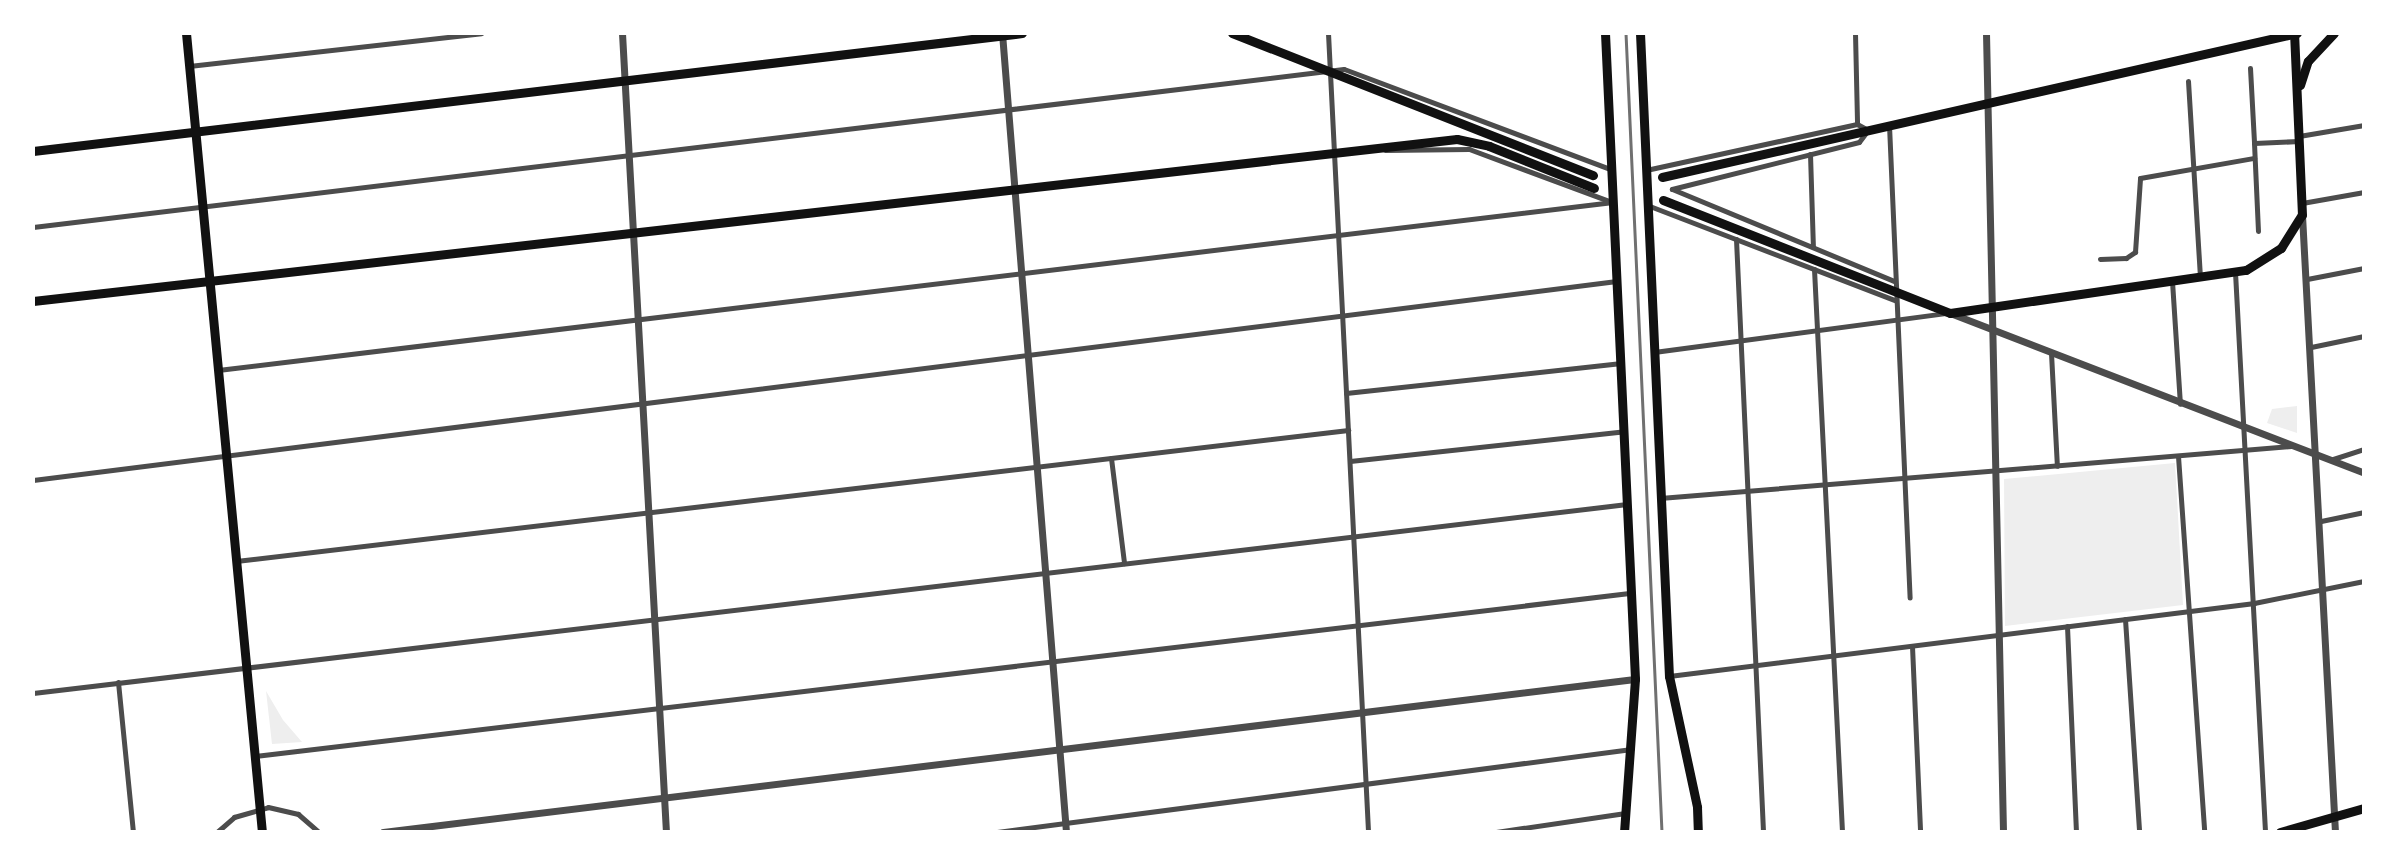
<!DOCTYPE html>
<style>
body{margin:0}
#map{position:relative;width:2397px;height:865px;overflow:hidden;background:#fff;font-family:"DM Sans",sans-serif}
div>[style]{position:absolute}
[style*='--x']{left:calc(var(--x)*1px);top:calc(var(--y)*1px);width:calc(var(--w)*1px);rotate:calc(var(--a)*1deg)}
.green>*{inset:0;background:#eee}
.minor>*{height:5px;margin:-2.5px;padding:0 2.5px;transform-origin:2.5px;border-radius:2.5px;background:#4c4c4c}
.tertiary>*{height:7px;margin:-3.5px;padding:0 3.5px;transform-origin:3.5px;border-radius:3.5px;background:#4c4c4c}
.primary>*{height:9px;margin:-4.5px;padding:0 4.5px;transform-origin:4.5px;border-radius:4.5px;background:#111}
.trunk>*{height:9px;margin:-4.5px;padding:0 4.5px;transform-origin:4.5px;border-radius:4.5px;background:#111}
.rail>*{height:2.5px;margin:-1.25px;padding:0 1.25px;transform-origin:1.25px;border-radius:1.25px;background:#707070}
span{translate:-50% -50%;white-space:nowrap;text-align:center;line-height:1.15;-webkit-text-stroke:5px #fff;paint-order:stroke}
.frame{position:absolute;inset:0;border:35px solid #fff;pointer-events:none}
</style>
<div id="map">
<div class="green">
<div style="clip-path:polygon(2297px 406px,2297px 433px,2267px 423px,2272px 409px)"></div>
<div style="clip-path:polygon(2175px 463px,2183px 605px,2005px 626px,2004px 479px)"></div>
<div style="clip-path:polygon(266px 691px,283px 720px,302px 742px,272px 744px)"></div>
</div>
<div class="minor">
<div style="--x:1328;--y:33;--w:800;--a:87.13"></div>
<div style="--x:1855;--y:33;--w:91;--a:88.7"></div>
<div style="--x:189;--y:66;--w:294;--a:-6.4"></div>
<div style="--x:2250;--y:68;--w:75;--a:86.9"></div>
<div style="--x:2254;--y:143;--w:45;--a:-2.5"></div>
<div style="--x:2188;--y:81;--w:196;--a:86.5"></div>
<div style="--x:1889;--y:125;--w:473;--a:87.5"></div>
<div style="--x:2299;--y:136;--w:66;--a:-9.6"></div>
<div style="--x:2254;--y:143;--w:88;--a:87.4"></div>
<div style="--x:1385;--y:150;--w:84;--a:-0.7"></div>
<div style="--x:1469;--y:149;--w:149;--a:20.4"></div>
<div style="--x:1810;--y:154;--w:93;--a:88.2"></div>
<div style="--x:1646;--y:170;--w:216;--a:-12.3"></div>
<div style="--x:1857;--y:124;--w:13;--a:29"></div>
<div style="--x:1868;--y:130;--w:15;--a:127"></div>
<div style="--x:1859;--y:142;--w:193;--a:165.9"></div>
<div style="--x:1672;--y:189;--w:240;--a:22.5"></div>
<div style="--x:2302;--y:203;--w:63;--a:-10.1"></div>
<div style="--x:1647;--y:205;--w:266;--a:21"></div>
<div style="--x:33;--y:227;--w:1320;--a:-6.87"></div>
<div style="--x:1344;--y:69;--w:286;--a:20.6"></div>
<div style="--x:1736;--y:239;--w:594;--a:87.39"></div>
<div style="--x:2100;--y:259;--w:26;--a:-2"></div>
<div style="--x:2126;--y:258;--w:11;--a:-34"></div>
<div style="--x:2135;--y:252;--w:74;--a:-86.1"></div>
<div style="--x:2140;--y:178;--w:116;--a:-10"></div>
<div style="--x:1814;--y:269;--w:564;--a:87.15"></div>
<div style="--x:2235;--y:272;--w:561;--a:86.93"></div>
<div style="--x:2307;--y:279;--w:58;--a:-10.9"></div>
<div style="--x:2172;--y:281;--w:123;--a:86.3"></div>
<div style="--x:2311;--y:347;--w:54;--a:-11.7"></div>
<div style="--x:1654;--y:352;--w:294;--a:-7.6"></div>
<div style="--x:2051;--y:353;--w:113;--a:87"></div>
<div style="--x:218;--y:370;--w:1405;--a:-6.87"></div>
<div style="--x:1346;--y:393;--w:277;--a:-6.2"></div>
<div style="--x:2178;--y:456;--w:377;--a:86"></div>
<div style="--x:1111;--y:458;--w:106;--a:82.9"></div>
<div style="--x:2330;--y:460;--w:36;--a:-18"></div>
<div style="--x:1350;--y:461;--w:276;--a:-6.2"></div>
<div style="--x:33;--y:480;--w:1596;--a:-7.16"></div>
<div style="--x:1660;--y:498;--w:633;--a:-4.71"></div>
<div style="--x:2321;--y:521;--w:44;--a:-11.8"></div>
<div style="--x:236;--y:561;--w:1120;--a:-6.72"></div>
<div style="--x:2125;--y:619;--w:213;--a:86.2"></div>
<div style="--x:2067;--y:626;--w:206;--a:87.5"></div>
<div style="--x:1912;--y:646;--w:186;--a:87.5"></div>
<div style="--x:1669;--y:676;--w:590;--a:-7.11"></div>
<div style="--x:2254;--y:603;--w:112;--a:-11.3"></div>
<div style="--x:118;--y:682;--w:151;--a:84.3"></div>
<div style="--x:33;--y:693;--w:1605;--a:-6.76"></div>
<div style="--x:255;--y:756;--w:1386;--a:-6.76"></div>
<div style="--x:217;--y:832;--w:23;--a:-41"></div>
<div style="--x:234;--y:817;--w:35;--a:-16"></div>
<div style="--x:268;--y:807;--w:31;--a:13"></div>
<div style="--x:298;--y:814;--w:28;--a:41"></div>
<div style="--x:997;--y:832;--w:640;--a:-7.45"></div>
<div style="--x:1496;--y:832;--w:129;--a:-8.4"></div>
</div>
<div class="tertiary">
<div style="--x:622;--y:33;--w:800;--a:86.85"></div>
<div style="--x:1002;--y:33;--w:802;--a:85.42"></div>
<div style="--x:1986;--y:33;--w:799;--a:88.78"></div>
<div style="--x:2302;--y:215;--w:618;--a:86.94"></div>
<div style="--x:1950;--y:313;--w:444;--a:21.1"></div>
<div style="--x:383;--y:832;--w:1261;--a:-6.97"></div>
</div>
<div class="primary">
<div style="--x:186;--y:33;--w:803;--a:84.57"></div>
<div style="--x:1232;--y:33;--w:388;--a:21.5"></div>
<div style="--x:2300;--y:85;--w:25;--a:-72"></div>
<div style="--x:2308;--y:61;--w:38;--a:-47"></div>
<div style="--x:33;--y:151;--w:996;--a:-6.8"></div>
<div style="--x:1662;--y:177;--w:651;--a:-12.78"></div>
<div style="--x:1663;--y:200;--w:308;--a:21.5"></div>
<div style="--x:1950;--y:313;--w:299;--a:-8.3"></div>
<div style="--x:2246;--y:270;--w:41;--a:-32.2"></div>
<div style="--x:2281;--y:248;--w:39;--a:-58"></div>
<div style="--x:2302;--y:215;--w:181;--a:-92.5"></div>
<div style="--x:33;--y:301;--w:1433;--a:-6.49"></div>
<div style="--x:1457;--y:139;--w:33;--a:12"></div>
<div style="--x:1489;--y:146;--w:113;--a:21.8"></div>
<div style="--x:2280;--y:832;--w:87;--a:-15.9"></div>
</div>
<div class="trunk">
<div style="--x:1605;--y:33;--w:647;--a:87.34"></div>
<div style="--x:1635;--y:679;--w:153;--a:94.1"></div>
<div style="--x:1640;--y:33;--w:644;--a:87.42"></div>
<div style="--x:1669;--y:676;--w:134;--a:77.9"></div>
<div style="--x:1697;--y:807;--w:25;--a:88"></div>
</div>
<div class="rail">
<div style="--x:1626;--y:33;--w:800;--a:87.42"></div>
</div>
<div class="frame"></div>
</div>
